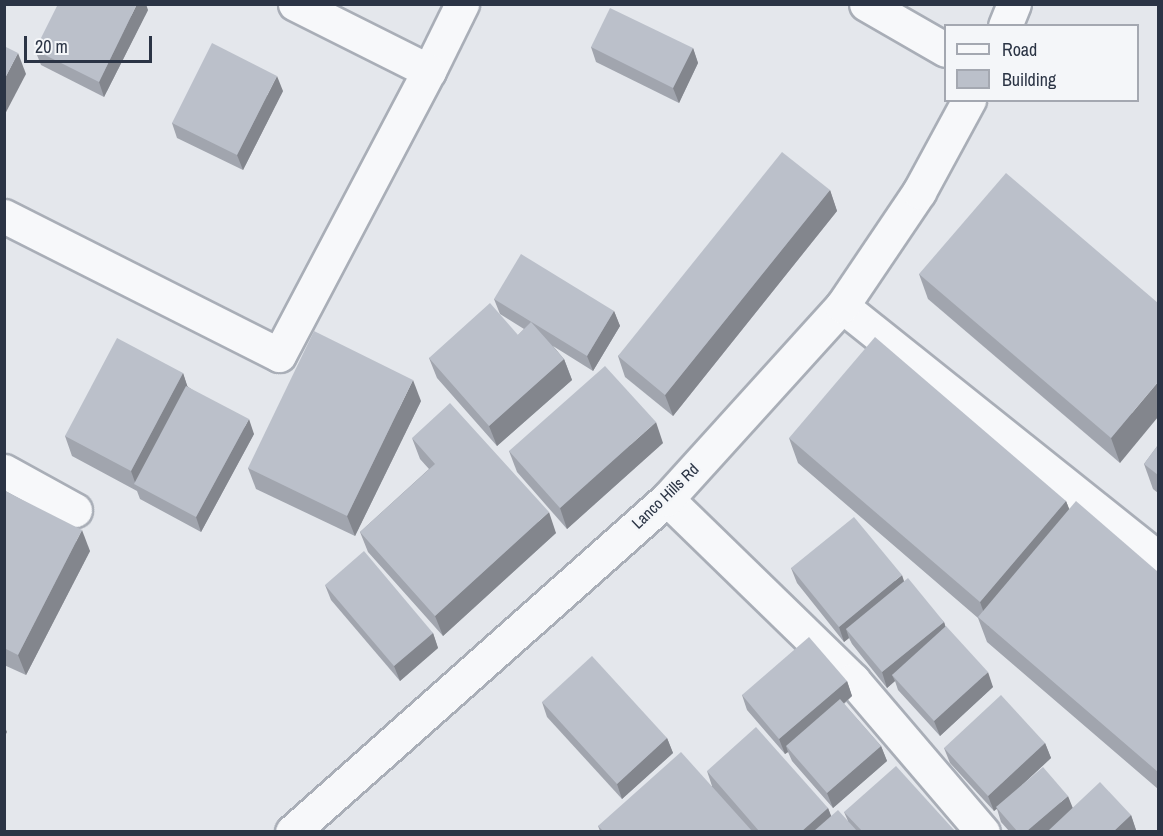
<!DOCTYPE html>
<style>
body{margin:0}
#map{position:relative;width:1163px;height:836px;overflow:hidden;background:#e4e7ec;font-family:"Archivo Narrow",sans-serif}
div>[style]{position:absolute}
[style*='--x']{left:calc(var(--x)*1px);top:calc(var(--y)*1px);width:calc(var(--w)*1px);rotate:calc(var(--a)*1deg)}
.roads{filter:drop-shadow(2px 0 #a9aeb7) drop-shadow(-2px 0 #a9aeb7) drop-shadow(0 2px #a9aeb7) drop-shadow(0 -2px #a9aeb7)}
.minor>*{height:33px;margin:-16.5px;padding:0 16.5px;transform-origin:16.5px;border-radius:16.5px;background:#f7f8fa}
.wall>*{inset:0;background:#a1a5ae}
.shaded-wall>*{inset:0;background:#83868d}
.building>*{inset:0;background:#bbc0ca}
span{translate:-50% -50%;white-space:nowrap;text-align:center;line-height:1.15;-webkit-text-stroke:4.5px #f4f6f9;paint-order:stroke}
.street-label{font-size:16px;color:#2b3445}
.frame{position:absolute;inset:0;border:6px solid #2b3445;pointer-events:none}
.legend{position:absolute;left:944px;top:24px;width:195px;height:78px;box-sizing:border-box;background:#f4f6f9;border:2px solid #a4a8b1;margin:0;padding:8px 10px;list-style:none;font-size:18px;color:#2b3445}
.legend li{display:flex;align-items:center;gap:12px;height:30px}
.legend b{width:30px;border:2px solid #a4a8b1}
.scale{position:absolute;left:24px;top:36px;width:128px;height:27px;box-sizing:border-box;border:3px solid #2b3445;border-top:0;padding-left:8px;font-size:18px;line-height:21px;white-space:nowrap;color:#2b3445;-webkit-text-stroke:4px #f4f6f9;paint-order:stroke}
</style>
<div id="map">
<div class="roads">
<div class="minor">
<div style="--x:866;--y:4;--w:92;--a:29.9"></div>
<div style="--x:1005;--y:26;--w:24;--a:-68"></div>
<div style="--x:429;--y:71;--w:75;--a:-63.8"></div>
<div style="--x:4;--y:216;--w:308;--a:26.8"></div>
<div style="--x:279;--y:355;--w:321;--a:-62.2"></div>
<div style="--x:429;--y:71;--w:150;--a:-153.4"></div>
<div style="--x:842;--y:306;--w:404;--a:38.6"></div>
<div style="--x:4;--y:471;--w:81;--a:28.8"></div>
<div style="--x:667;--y:499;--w:260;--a:44.2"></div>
<div style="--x:853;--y:680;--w:200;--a:49.5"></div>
<div style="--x:292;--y:832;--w:502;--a:-41.61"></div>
<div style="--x:667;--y:499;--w:261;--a:-47.8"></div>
<div style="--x:842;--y:306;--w:138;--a:-56"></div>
<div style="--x:919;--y:192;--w:105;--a:-61.5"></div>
</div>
</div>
<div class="wall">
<div style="clip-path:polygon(148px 10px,104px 97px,41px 65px,35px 50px)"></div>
<div style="clip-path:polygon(591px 47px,693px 48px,698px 63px,679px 103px,596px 62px)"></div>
<div style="clip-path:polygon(283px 91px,243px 170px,177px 138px,172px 123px)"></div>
<div style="clip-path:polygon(830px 190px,837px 211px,673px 416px,625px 377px,618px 356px)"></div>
<div style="clip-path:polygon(919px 274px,1158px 303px,1120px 463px,928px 299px)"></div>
<div style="clip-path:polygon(494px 299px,614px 311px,620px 326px,593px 371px,553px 346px,564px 359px,572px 380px,497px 446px,437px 378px,429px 358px,518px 335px,524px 329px,500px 314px)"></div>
<div style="clip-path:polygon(183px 373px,187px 386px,254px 434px,201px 532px,140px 499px,137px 491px,72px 456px,65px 436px)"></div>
<div style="clip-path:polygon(421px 401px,355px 536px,256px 489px,248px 468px)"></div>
<div style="clip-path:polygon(412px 438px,556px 533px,443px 636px,368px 552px,360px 532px,429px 469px,420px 459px)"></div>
<div style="clip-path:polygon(789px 438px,1066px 501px,1069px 509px,1158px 572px,1158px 789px,987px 642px,978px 618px,798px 463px)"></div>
<div style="clip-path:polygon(663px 443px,567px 529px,517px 472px,509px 451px)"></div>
<div style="clip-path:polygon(1158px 445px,1158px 493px,1153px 489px,1144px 464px)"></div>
<div style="clip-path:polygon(4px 493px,90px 551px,26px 675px,4px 665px)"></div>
<div style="clip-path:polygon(791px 568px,904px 582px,944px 622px,945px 626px,993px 687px,940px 736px,898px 690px,895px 681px,887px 688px,852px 644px,849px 638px,844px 642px,797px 583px)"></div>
<div style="clip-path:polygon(325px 585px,433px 633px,438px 648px,400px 681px,331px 600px)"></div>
<div style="clip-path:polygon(847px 681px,852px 696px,844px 704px,881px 746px,887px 761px,833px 808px,792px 761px,788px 752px,785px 754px,747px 710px,742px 695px)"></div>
<div style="clip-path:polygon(542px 702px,667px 738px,673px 753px,622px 799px,547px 717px)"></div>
<div style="clip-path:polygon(1045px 743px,1051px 758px,1022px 785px,1073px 808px,1131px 815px,1136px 830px,1135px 831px,1009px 831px,1001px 822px,997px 809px,994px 811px,950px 763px,944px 748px)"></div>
<div style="clip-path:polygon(707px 771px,828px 808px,831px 817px,848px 821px,844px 812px,955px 831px,600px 831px,598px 826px,712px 786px)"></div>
</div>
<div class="shaded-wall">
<div style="clip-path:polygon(137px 4px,146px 4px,148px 10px,104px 97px,99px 82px)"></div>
<div style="clip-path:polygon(693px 48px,698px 63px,679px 103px,673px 88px)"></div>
<div style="clip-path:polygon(18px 53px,26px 74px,4px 116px,4px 80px)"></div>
<div style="clip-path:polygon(277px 76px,283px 91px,243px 170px,237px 155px)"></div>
<div style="clip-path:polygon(830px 190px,837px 211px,673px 416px,665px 395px)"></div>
<div style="clip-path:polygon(614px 311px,620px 326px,593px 371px,587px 356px)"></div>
<div style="clip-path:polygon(564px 359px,572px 380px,497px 446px,489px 426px)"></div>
<div style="clip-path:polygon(183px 373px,190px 394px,136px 485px,131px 471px)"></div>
<div style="clip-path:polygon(413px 380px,421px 401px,355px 536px,347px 516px)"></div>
<div style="clip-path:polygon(1158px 382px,1158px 417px,1120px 463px,1111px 438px)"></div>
<div style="clip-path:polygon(249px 419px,254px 434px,201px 532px,196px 517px)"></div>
<div style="clip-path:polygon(656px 422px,663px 443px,567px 529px,560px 508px)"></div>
<div style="clip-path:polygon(1066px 501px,1076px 526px,989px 627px,980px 602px)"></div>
<div style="clip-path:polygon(549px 512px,556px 533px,443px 636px,435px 616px)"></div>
<div style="clip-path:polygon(82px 530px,90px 551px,26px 675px,18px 655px)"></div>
<div style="clip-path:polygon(902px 575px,907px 590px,846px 629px,849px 638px,844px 642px,839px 627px)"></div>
<div style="clip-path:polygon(944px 622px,949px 637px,892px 675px,895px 681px,887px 688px,882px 672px)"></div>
<div style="clip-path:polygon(433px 633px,438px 648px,400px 681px,394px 666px)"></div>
<div style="clip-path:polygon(988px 672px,993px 687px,940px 736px,934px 721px)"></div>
<div style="clip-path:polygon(847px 681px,852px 696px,790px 750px,786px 746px,788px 752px,785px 754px,779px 739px)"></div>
<div style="clip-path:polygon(4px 725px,7px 732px,4px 738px)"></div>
<div style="clip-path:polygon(667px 738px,673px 753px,622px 799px,617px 784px)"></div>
<div style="clip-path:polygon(1045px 743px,1051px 758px,994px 811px,988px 796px)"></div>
<div style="clip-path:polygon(881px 746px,887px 761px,833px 808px,827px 793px)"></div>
<div style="clip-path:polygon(1068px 796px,1074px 811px,1050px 831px,1027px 831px)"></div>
<div style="clip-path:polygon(828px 808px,834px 823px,825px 831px,802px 831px)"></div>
<div style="clip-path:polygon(1131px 815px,1136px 830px,1135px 831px,1114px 831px)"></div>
</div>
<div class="building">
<div style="clip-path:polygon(58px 4px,137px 4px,99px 82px,35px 50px)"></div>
<div style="clip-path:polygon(610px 8px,693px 48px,673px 88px,591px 47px)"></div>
<div style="clip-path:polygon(212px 43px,277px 76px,237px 155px,172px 123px)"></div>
<div style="clip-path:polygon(4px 46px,18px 53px,4px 80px)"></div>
<div style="clip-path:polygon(782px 152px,830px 190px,665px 395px,618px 356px)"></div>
<div style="clip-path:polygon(1006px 173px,1158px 303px,1158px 382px,1111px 438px,919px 274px)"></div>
<div style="clip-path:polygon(521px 254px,614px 311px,587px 356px,494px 299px)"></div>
<div style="clip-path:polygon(490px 303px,518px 335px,531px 322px,564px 359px,489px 426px,429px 358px)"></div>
<div style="clip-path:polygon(314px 331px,413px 380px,347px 516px,248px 468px)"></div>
<div style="clip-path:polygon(875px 337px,1066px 501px,980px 602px,789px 438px)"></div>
<div style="clip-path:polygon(117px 338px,183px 373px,131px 471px,65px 436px)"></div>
<div style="clip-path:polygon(605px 366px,656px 422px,560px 508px,509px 451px)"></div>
<div style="clip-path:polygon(186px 386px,249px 419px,196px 517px,134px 484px)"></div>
<div style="clip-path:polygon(450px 403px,549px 512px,435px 616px,360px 532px,435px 464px,412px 438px)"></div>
<div style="clip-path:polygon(1158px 445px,1158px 475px,1144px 464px)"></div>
<div style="clip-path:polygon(5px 491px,82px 530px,18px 655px,4px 648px,4px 493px)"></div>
<div style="clip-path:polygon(1076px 501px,1158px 572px,1158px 772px,978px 617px)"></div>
<div style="clip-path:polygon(854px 517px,902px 575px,839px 627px,791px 568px)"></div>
<div style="clip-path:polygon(364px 551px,433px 633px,394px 666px,325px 585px)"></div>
<div style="clip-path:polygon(908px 578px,944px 622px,882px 672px,846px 629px)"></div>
<div style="clip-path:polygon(946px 626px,988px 672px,934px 721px,892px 675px)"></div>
<div style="clip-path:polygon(809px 637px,847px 681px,779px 739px,742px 695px)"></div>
<div style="clip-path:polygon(592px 656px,667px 738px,617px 784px,542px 702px)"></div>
<div style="clip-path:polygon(1001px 695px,1045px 743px,988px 796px,944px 748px)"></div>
<div style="clip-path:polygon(840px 699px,881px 746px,827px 793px,786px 746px)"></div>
<div style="clip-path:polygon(756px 727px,828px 808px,802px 831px,759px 831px,707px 771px)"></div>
<div style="clip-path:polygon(681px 752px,752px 831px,603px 831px,598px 826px)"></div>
<div style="clip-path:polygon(896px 766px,955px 831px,862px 831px,844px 812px)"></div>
<div style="clip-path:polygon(1043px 767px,1068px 796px,1027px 831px,1017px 831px,996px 807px)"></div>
<div style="clip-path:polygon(1100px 782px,1131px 815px,1114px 831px,1048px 831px)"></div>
<div style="clip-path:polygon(838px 810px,857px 831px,814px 831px)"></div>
</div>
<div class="street-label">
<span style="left:665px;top:496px;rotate:-44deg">Lanco Hills Rd</span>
</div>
<div class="frame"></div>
<ul class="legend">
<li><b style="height:8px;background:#f7f8fa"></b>Road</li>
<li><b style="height:16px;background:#bbc0ca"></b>Building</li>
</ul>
<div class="scale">20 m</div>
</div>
